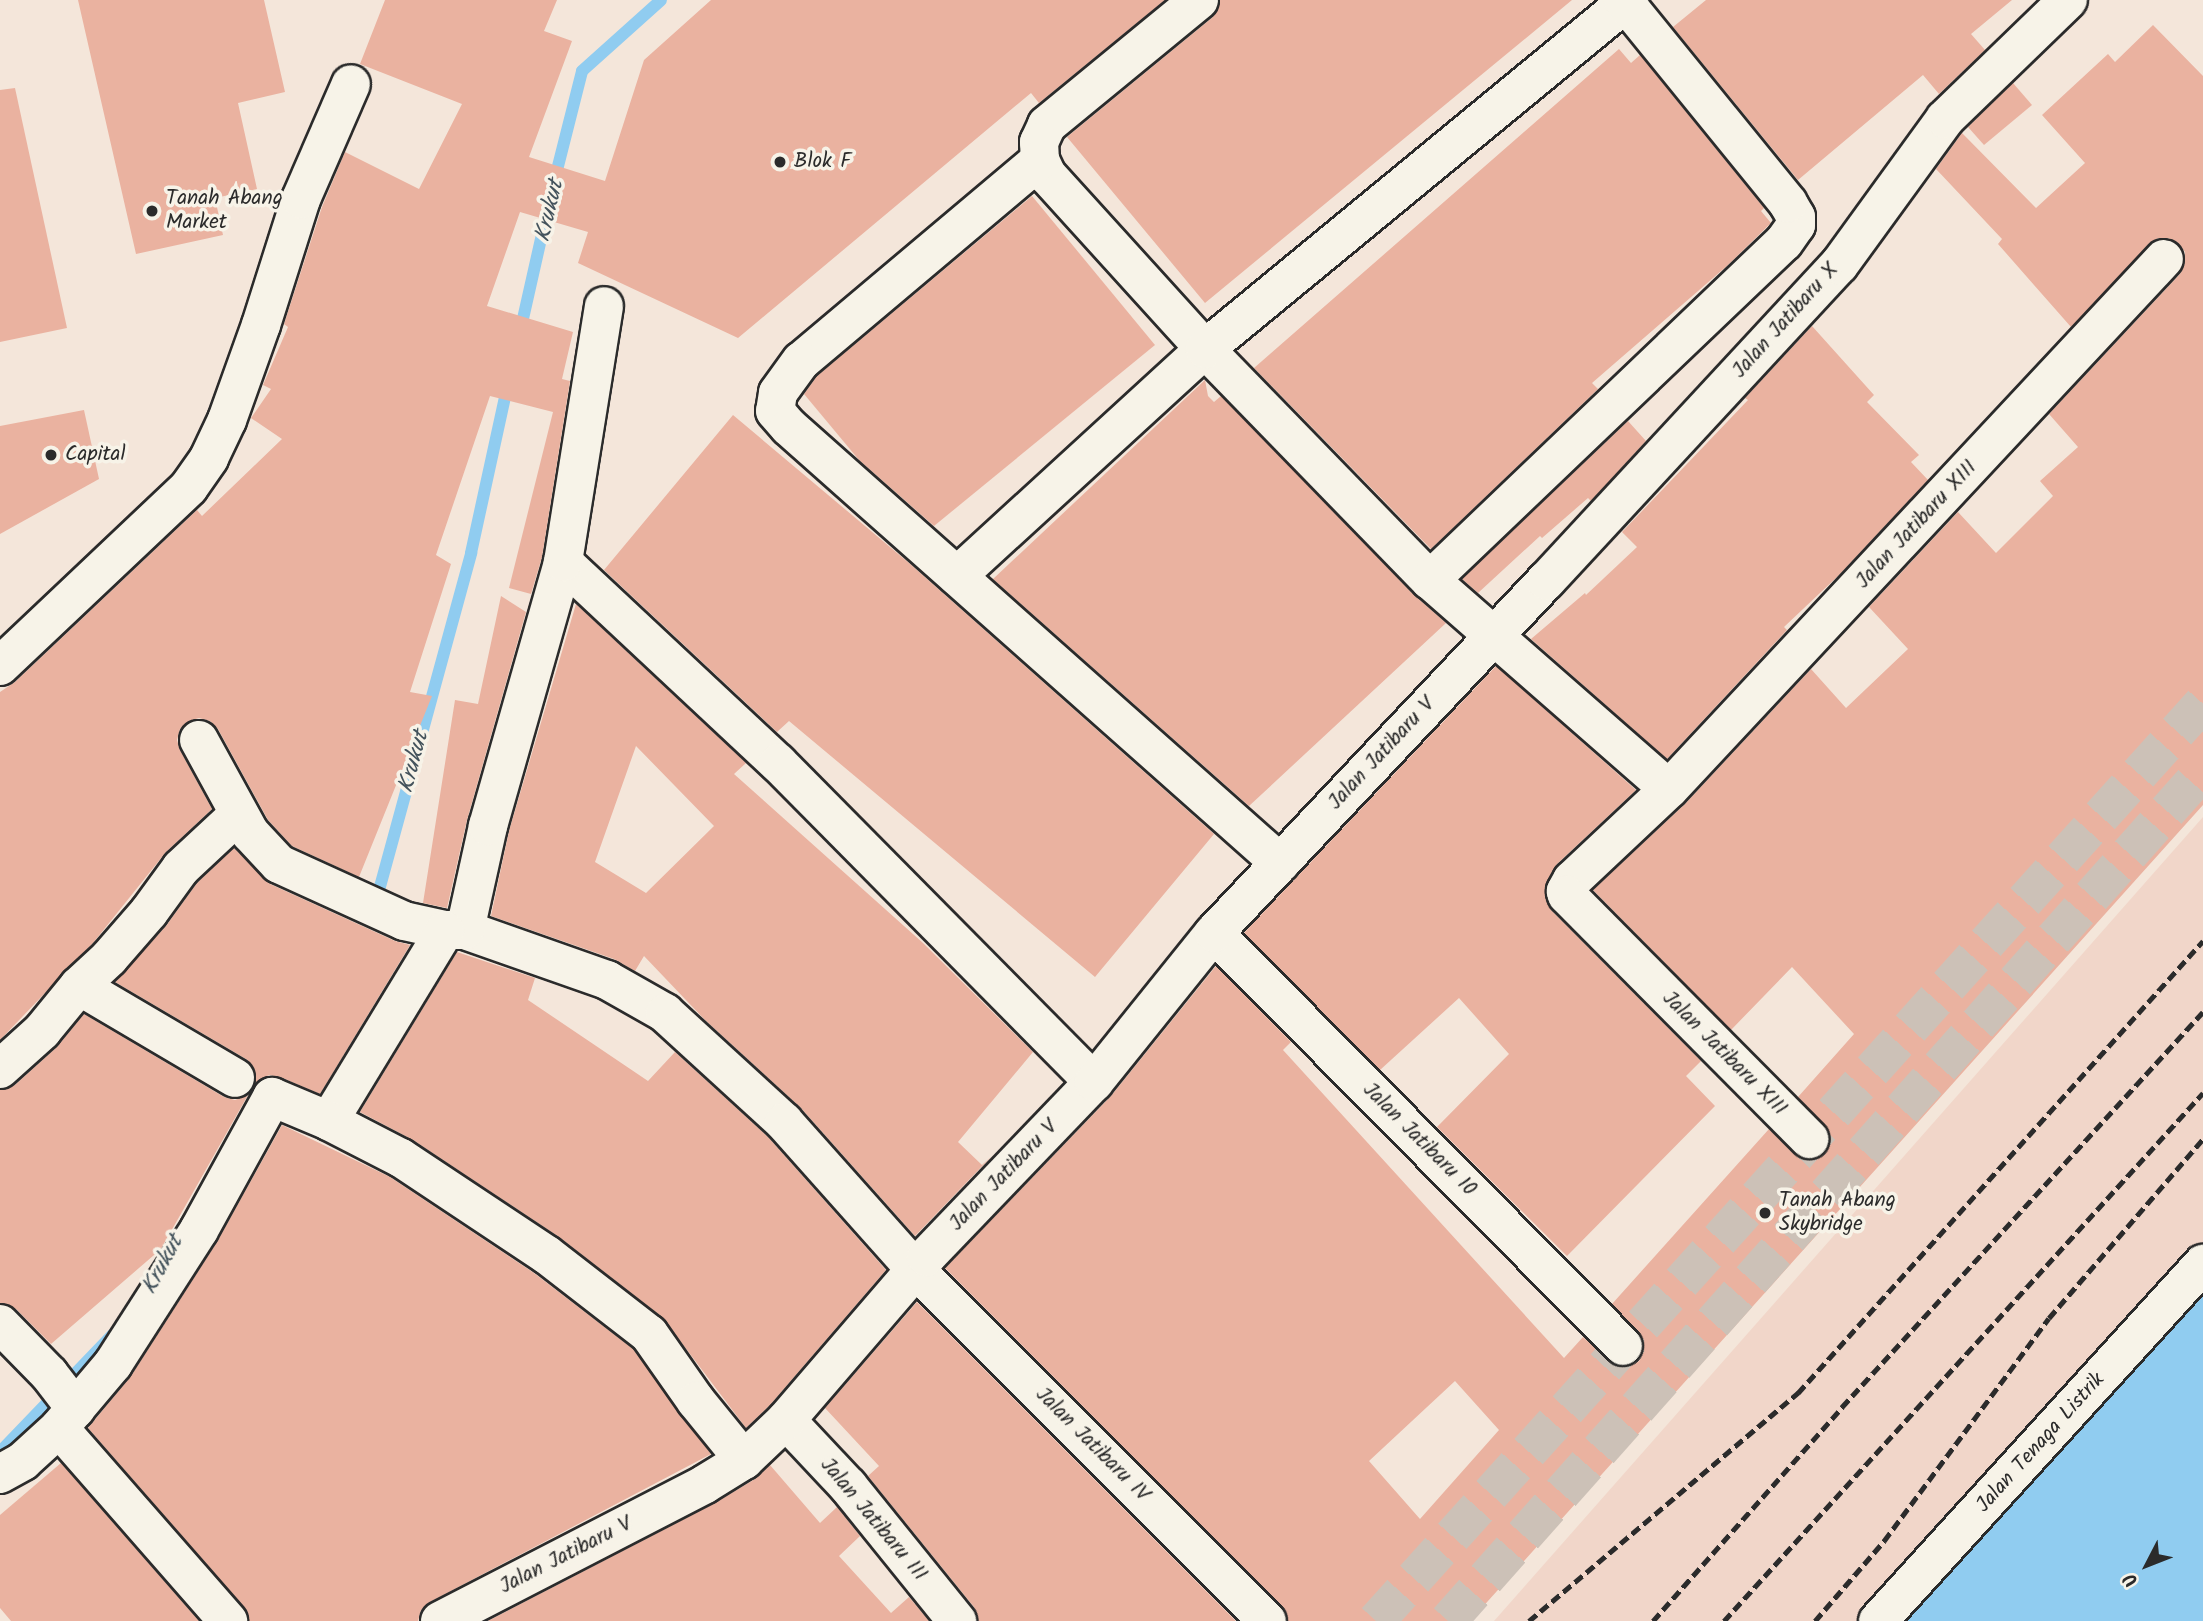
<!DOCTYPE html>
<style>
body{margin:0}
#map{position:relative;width:2203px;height:1621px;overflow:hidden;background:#f4e6da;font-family:Kalam,sans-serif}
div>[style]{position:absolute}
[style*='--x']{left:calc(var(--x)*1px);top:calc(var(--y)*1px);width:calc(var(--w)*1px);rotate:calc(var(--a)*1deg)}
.built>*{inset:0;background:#f1d6c9}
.water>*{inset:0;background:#90ccf0}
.stream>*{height:12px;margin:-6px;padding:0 6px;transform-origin:6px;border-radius:6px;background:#90ccf0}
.building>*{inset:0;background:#eab2a0}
.major-tunnel>*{height:38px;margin-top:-19px;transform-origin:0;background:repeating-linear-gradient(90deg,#ccc1b7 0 38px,transparent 0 57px)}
.roads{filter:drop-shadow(2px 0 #2b2b2b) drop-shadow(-2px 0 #2b2b2b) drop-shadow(0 2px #2b2b2b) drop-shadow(0 -2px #2b2b2b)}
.minor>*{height:38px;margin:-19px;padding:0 19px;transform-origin:19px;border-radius:19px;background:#f7f3e8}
.rail>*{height:5px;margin-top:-2.5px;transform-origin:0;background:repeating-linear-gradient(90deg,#2b2b2b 0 10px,transparent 0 15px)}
.dots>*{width:19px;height:19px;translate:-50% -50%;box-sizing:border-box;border:4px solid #f7f3e8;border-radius:50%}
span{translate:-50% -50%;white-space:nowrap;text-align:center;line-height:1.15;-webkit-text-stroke:7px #f7f3e8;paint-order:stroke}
.poi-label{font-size:21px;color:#2b2b2b}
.left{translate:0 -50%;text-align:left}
.street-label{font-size:21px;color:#2b2b2b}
.water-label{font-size:23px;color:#44535c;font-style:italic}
.north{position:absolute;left:2112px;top:1530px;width:70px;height:70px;-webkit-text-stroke:5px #f7f3e8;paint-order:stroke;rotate:228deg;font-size:19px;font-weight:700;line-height:28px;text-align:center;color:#2b2b2b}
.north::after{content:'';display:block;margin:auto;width:24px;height:32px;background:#2b2b2b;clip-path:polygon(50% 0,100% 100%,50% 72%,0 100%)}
</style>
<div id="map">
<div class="built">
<div style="clip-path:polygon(2203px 817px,2203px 1298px,1901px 1621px,1494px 1621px)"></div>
</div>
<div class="water">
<div style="clip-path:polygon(2203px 1295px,2203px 1621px,1905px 1621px)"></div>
</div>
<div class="stream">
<div style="--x:554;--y:182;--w:114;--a:-75.8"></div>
<div style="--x:582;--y:71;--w:106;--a:-41.9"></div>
<div style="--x:520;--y:332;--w:132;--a:-77.3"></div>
<div style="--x:375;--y:905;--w:365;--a:-74.7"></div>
<div style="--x:471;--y:553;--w:173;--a:-77.7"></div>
<div style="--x:0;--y:1452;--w:163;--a:-46.2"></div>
</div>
<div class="building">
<div style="clip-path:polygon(78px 0,264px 0,285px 92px,238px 103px,257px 189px,215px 198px,223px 235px,136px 254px)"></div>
<div style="clip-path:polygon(385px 0,557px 0,544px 31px,572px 41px,529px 157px,605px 181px,644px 60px,711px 0,1165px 0,1039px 103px,1031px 93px,738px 338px,578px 263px,588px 232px,520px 212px,487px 306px,573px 332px,562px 379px,570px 381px,542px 557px,531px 594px,509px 588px,553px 412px,490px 396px,436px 555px,451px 564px,410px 692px,432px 696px,359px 877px,292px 846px,268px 820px,218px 729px,210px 721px,199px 718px,189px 721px,180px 729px,177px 740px,180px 750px,212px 809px,166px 852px,93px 943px,0 1040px,0 692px,15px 682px,197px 510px,202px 516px,282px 439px,251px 418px,271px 389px,263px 385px,288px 327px,284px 324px,322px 207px,345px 152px,419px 189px,462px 104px,360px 64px)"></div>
<div style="clip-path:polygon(1220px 0,1572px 0,1205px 303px,1067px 137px,1213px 17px)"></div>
<div style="clip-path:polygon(1706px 0,2012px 0,1971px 34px,1985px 50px,1939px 94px,1923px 75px,1798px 180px,1673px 27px)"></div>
<div style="clip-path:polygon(evenodd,2153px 25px,2203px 76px,2203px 805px,1470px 1621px,1288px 1621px,1282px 1606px,945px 1268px,1111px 1096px,1216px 966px,1291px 1042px,1283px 1050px,1564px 1358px,1583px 1337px,1617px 1367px,1628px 1367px,1639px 1361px,1644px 1351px,1644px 1340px,1612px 1304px,1769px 1129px,1803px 1160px,1815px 1160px,1825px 1154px,1830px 1144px,1830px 1133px,1798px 1097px,1854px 1034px,1792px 967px,1731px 1030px,1593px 890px,1685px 804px,1811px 669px,1846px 708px,1908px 649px,1869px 607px,1958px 512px,1996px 553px,2053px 496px,2040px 481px,2078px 447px,2049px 414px,2180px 274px,2185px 263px,2185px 252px,2178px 243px,2168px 238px,2158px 238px,2149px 244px,2071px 327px,1998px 244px,2002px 239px,1936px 169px,1962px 133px,2036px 208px,2085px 163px,2042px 115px,2108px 54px,2115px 62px,2153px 25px,1455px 1381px,1499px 1430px,1420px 1519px,1369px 1461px,1455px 1381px)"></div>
<div style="clip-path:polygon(1619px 49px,1631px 63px,1640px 55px,1764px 208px,1761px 211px,1771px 223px,1728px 265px,1592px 383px,1598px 389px,1431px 549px,1254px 368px)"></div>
<div style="clip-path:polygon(2013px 83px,2032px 105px,1984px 145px,1968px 127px)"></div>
<div style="clip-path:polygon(15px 88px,67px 328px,0 342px,0 90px)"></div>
<div style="clip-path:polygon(1032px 196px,1155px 345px,934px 526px,859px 460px,804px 394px,817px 376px)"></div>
<div style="clip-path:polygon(1812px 326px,1874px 395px,1867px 402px,1919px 455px,1911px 462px,1928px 480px,1839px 575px,1784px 627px,1787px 630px,1667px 759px,1531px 639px,1585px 593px,1586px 595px,1637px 547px,1622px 532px,1748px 400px,1745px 398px)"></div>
<div style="clip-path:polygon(1205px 380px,1208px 396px,1214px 402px,1221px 396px,1414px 595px,1446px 623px,1249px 806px,993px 579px)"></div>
<div style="clip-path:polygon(84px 410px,99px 479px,0 534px,0 426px)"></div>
<div style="clip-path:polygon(733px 415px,909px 563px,1214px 834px,1095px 977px,789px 721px,777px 732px,604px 570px)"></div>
<div style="clip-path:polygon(1628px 421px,1646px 441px,1591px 501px,1588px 498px,1542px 538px,1540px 536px,1478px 593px,1462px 579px)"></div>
<div style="clip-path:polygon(501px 596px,526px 612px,467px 820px,447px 908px,423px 903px,455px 700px,478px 704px)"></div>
<div style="clip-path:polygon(evenodd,576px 604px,746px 763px,734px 774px,923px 943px,1033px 1052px,958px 1142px,982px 1165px,992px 1156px,915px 1236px,800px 1107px,705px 1020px,644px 956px,635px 971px,614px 959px,491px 916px,509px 831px,576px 604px,636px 746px,714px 826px,646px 893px,595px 862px,636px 746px)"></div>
<div style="clip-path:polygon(1496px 666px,1636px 790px,1557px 864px,1547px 881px,1545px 896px,1551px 910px,1701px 1061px,1686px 1076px,1715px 1106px,1567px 1256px,1437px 1127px,1509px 1054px,1459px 998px,1380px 1070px,1244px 933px)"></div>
<div style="clip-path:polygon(234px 848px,270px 884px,395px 941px,410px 945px,320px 1094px,280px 1077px,269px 1075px,256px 1083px,254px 1068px,246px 1059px,115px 982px,166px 926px,197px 883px)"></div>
<div style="clip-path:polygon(457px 952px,535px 978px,528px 1000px,648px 1081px,675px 1052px,768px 1137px,886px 1270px,770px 1405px,746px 1428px,662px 1317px,559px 1237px,413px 1140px,360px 1112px)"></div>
<div style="clip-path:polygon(84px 1014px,224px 1097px,235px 1100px,248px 1095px,161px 1249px,51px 1344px,16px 1309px,0 1303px,0 1090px,15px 1085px,57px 1047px)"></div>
<div style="clip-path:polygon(282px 1125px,390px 1177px,534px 1273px,633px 1349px,711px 1454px,430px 1602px,421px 1610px,418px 1621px,249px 1621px,244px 1607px,88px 1428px,131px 1376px,217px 1242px)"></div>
<div style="clip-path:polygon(917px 1302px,1236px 1621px,978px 1621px,974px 1607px,868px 1476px,879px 1466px,825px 1408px)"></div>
<div style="clip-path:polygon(61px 1463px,199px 1621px,11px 1621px,0 1608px,0 1515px)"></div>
<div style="clip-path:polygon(770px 1465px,820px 1523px,837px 1507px,860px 1536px,839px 1556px,891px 1613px,909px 1597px,929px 1621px,488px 1621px,715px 1503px,755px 1479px)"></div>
</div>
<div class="major-tunnel">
<div style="--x:1376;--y:1621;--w:1236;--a:-47.99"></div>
<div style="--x:1448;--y:1621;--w:1137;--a:-48.39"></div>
</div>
<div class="roads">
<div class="minor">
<div style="--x:1199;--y:0;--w:197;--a:140.6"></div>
<div style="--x:1047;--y:125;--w:19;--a:115"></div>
<div style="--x:1039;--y:142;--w:18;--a:87"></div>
<div style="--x:1040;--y:160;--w:17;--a:65"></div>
<div style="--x:1047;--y:175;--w:235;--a:47.8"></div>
<div style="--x:1205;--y:349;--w:322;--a:45.8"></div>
<div style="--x:1430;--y:580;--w:317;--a:41.2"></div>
<div style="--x:1669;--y:789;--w:133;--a:136.8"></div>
<div style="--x:1572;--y:880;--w:13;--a:119"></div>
<div style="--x:1566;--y:891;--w:4;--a:76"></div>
<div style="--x:1567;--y:895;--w:344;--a:45.2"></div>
<div style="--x:1040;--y:160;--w:312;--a:139.9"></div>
<div style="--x:801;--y:361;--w:39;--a:126"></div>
<div style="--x:778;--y:393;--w:18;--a:99"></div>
<div style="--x:775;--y:411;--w:21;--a:49"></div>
<div style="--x:789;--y:427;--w:657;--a:41.6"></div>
<div style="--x:563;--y:562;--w:294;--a:43.1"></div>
<div style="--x:778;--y:763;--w:449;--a:45.3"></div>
<div style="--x:957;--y:576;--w:336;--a:-42.5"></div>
<div style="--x:1205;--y:349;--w:549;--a:-39.46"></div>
<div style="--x:1430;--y:580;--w:489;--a:-43.7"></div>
<div style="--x:1784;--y:242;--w:21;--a:-55"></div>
<div style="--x:1796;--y:225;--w:8;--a:-90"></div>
<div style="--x:1796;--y:217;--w:16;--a:-120"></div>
<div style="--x:1788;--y:203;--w:262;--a:-129.1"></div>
<div style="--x:0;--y:666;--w:260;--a:-43.4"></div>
<div style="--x:189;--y:487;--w:35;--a:-55"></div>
<div style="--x:209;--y:458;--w:42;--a:-64.7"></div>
<div style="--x:227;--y:420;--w:101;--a:-70.3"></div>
<div style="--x:261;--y:325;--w:132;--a:-72.4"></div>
<div style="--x:301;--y:199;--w:125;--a:-66.5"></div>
<div style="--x:199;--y:740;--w:106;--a:61.3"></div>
<div style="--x:250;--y:833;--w:42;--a:46.9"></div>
<div style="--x:279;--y:864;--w:137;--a:24.5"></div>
<div style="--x:404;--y:921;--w:42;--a:12.4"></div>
<div style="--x:445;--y:930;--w:20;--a:0"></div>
<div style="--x:465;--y:930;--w:151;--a:19.4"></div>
<div style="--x:607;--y:980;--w:67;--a:29.6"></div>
<div style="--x:665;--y:1013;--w:161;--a:42.5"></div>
<div style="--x:784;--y:1122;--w:198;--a:48.3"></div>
<div style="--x:916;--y:1270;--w:496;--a:45"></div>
<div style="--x:1669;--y:789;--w:725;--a:-46.96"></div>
<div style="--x:465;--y:930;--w:107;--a:-77.5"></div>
<div style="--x:488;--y:826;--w:274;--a:-74.1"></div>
<div style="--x:563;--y:562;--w:259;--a:-80.9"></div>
<div style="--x:1214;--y:933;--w:581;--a:45.28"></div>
<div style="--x:79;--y:986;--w:181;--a:30.5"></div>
<div style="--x:0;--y:1069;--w:57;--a:-42.1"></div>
<div style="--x:42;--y:1031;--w:58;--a:-50.6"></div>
<div style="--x:79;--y:986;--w:41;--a:-43"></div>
<div style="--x:109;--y:958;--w:61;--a:-49"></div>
<div style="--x:149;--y:912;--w:54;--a:-54"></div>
<div style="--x:181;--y:868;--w:79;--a:-43"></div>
<div style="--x:329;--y:1121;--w:223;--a:-58.7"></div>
<div style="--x:0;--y:1324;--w:70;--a:45.6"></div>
<div style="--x:49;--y:1374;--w:44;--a:52.4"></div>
<div style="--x:786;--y:1420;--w:91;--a:46.8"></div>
<div style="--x:848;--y:1486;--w:174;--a:51.1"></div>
<div style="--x:59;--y:1428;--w:257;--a:48.8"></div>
<div style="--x:0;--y:1474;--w:26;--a:-29"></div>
<div style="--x:23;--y:1461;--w:49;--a:-42.5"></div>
<div style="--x:59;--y:1428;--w:84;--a:-49.8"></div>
<div style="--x:113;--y:1364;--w:159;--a:-57.3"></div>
<div style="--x:199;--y:1230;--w:152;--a:-61.2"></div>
<div style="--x:272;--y:1097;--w:62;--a:22.8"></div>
<div style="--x:329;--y:1121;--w:81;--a:27.2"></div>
<div style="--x:401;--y:1158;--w:175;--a:33.6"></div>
<div style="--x:547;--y:1255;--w:129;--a:37.8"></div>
<div style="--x:649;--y:1334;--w:82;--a:55"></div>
<div style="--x:696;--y:1401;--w:76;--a:50.9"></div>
<div style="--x:440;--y:1621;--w:298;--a:-27.3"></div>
<div style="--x:705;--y:1484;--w:46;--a:-31.6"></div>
<div style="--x:744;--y:1460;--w:58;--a:-43.6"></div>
<div style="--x:786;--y:1420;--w:215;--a:-49.3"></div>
<div style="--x:926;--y:1257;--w:243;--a:-46.2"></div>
<div style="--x:1094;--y:1082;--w:191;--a:-51.2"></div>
<div style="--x:1214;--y:933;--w:484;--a:-46.7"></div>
<div style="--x:1546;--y:581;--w:431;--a:-47.2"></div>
<div style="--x:1839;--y:265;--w:180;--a:-54"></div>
<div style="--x:1945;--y:119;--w:171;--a:-44.1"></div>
<div style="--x:1878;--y:1621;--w:483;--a:-47.7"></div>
</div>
</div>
<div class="rail">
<div style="--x:1529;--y:1621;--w:353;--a:-40.3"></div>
<div style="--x:1798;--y:1393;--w:607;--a:-48.14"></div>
<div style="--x:1653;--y:1621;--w:286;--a:-48.5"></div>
<div style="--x:1842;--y:1407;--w:535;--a:-47.58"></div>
<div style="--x:1724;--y:1621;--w:713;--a:-47.79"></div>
<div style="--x:1815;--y:1621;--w:106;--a:-49.2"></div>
<div style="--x:1884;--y:1541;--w:277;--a:-53.5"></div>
<div style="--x:2049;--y:1318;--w:236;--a:-49.3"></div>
</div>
<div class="dots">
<div style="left:780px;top:162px;background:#2b2b2b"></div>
<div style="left:152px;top:211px;background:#2b2b2b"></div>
<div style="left:51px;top:455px;background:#2b2b2b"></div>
<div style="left:1765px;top:1213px;background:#2b2b2b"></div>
</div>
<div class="poi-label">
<span class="left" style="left:794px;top:162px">Blok F</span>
<span class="left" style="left:166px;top:211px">Tanah Abang<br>Market</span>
<span class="left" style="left:65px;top:455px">Capital</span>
<span class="left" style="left:1779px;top:1213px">Tanah Abang<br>Skybridge</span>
</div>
<div class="street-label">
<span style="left:1786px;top:321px;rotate:-48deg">Jalan Jatibaru X</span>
<span style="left:1917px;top:525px;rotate:-47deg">Jalan Jatibaru XIII</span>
<span style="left:1382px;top:754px;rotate:-47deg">Jalan Jatibaru V</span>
<span style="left:1724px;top:1054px;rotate:45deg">Jalan Jatibaru XIII</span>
<span style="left:1419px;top:1140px;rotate:45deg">Jalan Jatibaru 10</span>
<span style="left:1004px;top:1176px;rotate:-46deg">Jalan Jatibaru V</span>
<span style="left:2041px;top:1443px;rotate:-48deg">Jalan Tenaga Listrik</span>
<span style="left:1092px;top:1445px;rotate:45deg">Jalan Jatibaru IV</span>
<span style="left:873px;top:1520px;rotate:50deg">Jalan Jatibaru III</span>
<span style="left:566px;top:1556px;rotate:-27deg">Jalan Jatibaru V</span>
</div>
<div class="water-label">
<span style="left:550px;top:211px;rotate:-77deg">Krukut</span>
<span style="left:414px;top:762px;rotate:-75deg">Krukut</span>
<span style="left:163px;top:1265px;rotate:-62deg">Krukut</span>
</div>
<div class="north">U</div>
</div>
